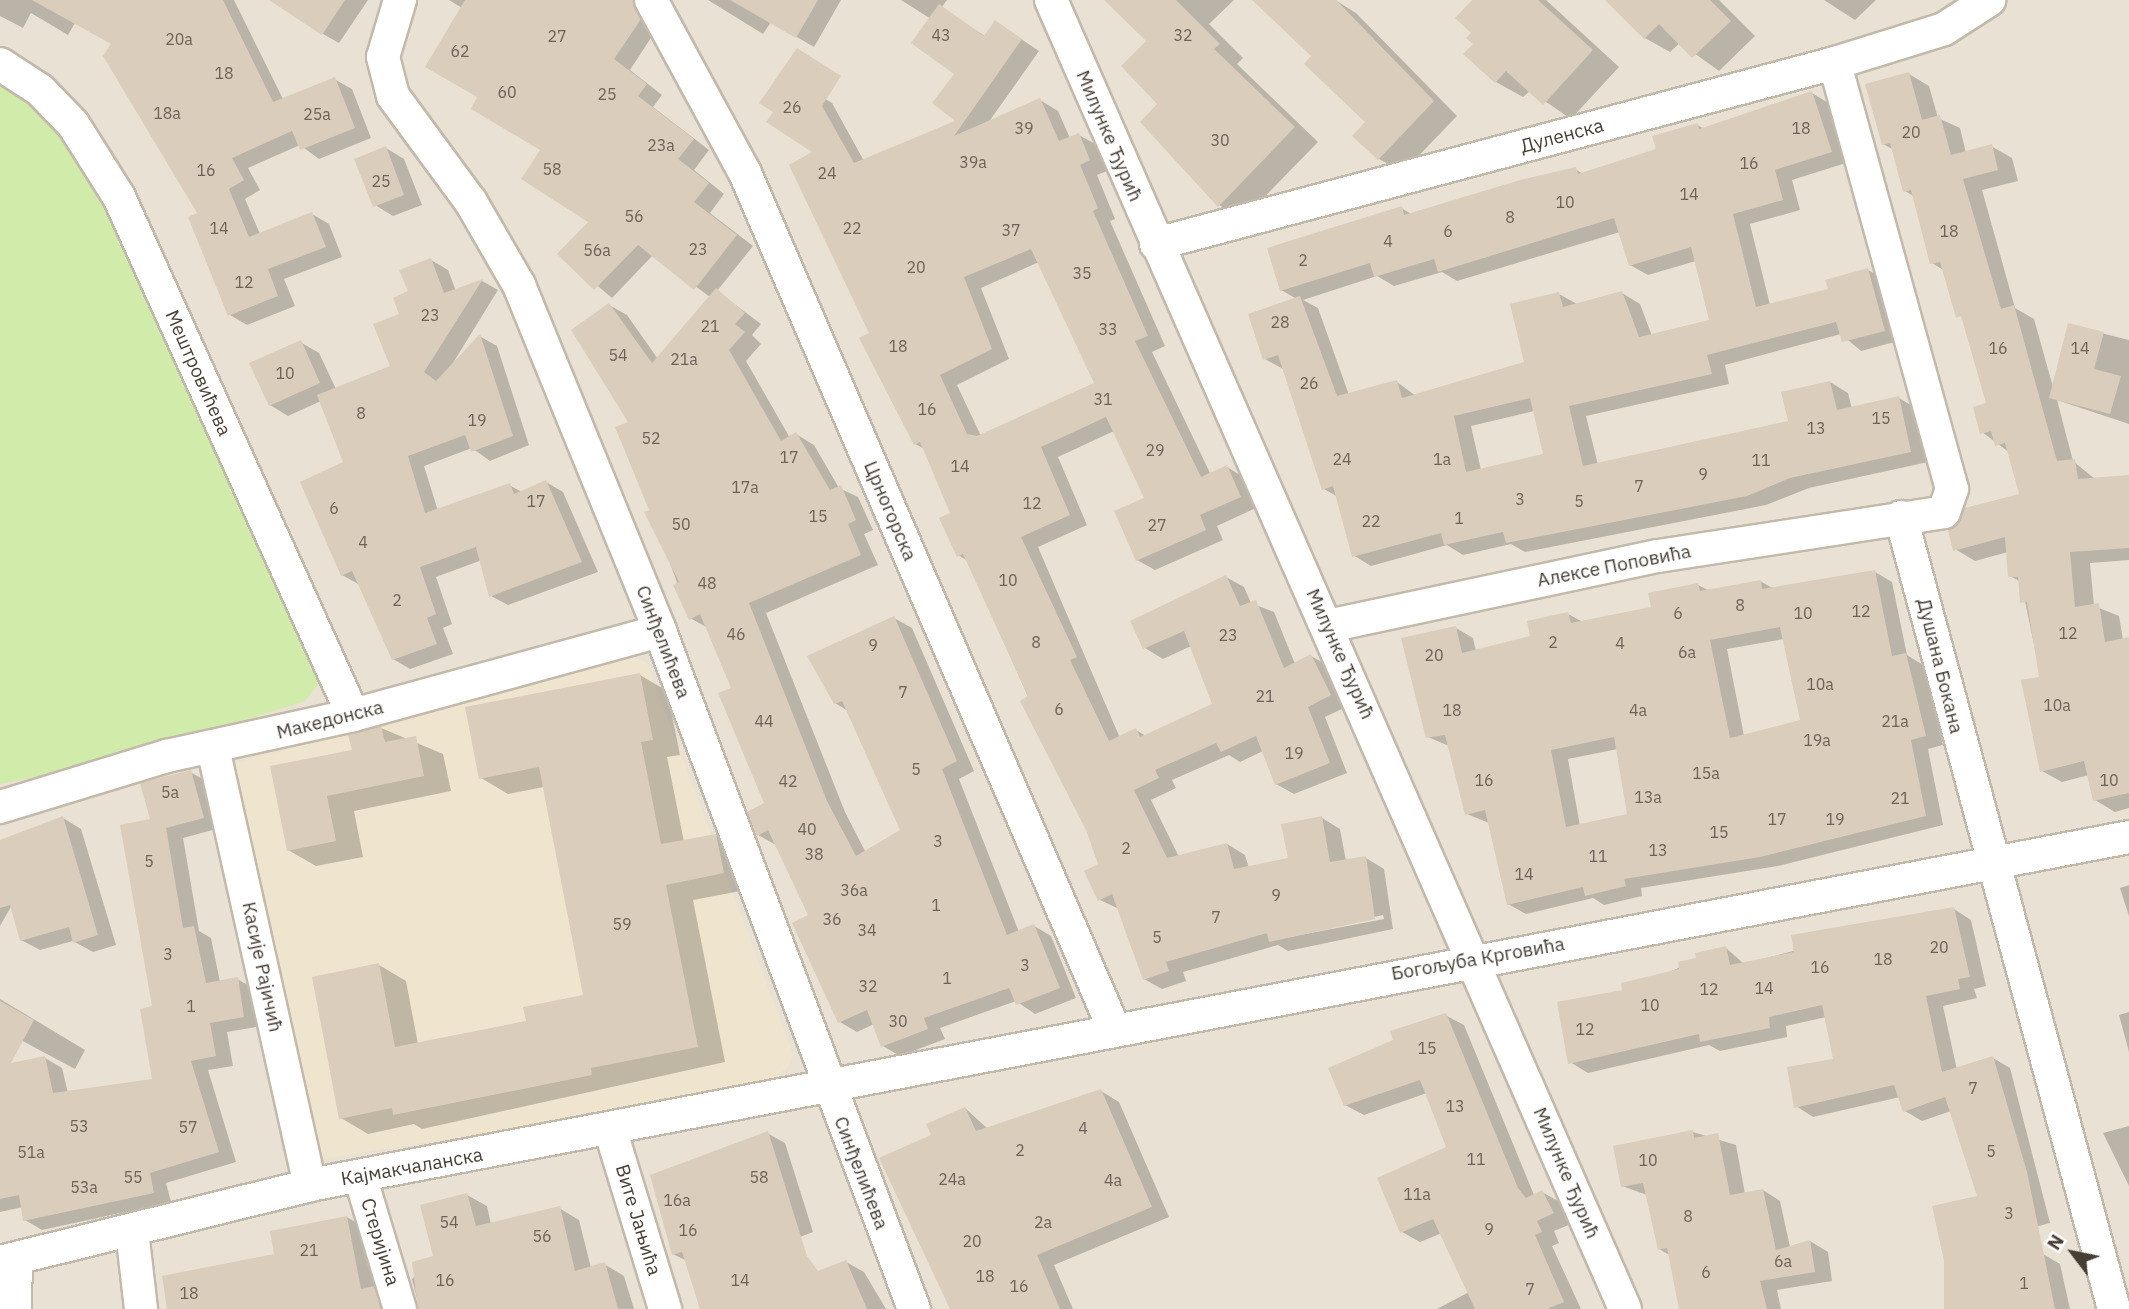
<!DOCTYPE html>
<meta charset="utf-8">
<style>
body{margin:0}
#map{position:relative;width:2129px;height:1309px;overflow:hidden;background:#f4efe5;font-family:"IBM Plex Sans",sans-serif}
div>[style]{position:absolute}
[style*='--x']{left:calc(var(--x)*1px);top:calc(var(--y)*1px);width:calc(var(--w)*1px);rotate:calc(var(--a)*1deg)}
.residential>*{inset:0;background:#e9e1d3}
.education>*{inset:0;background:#efe4cd}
.green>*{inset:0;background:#d1ecaa}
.shadow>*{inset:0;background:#0003}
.building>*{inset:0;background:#dacdbc}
.roads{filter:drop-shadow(2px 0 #c3b9aa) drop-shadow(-2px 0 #c3b9aa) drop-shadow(0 2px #c3b9aa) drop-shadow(0 -2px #c3b9aa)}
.minor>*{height:32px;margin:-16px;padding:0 16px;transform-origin:16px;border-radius:16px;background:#fff}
span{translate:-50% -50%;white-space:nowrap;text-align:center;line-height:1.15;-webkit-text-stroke:6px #fff;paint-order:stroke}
.number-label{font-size:16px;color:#6c6256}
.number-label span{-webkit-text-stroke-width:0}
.street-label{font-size:19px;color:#473f34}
.north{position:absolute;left:2038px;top:1218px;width:70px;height:70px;-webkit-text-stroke:5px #fff;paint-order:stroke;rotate:302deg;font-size:19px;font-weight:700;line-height:28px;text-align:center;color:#473f34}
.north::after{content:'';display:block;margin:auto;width:24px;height:32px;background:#473f34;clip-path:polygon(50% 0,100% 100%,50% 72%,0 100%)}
</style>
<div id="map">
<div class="residential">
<div style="clip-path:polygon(0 0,2129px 0,2129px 1309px,0 1309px)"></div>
</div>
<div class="education">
<div style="clip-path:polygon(631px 655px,647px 663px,793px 1054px,788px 1067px,764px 1089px,321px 1159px,232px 777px,236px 763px)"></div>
</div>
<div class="green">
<div style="clip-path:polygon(0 82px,60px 127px,112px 197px,319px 683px,305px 701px,125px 758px,0 784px)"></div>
</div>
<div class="shadow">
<div style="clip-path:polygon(0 0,234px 0,283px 99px,334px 79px,352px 89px,371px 138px,319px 159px,300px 145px,248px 168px,260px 190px,245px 199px,260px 234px,312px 214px,329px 224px,342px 257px,284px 279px,295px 306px,247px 325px,230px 315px,200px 214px,113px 44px,75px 23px,68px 35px,31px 13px,23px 28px,0 16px)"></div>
<div style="clip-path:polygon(302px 0,368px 0,339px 43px,323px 34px)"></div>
<div style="clip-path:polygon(449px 0,613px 0,656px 30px,630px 70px,662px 95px,653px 107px,709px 150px,694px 170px,724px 194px,710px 213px,753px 246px,717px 291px,761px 324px,752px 335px,761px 344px,746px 361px,790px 438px,796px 434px,814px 445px,839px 488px,858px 497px,873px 530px,864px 534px,878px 565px,766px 613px,845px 812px,866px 853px,903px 831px,848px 711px,835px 703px,894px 618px,912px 628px,974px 771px,959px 779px,1019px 932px,1034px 926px,1051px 936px,1076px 998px,1035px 1014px,1016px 1001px,940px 1028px,945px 1039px,900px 1056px,883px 1046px,874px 1024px,857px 1032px,840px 1022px,810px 916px,776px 845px,758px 835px,766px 804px,734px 689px,708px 628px,690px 618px,651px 511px,609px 305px,627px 315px,658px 359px,710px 297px,653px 255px,612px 298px,560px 254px,591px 222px,542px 149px,480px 97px,462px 8px)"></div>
<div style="clip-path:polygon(708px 0,841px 0,814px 47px,771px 22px,763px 34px)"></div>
<div style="clip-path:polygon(evenodd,901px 0,947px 0,941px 8px,985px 36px,996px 22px,1039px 51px,988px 123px,1040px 100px,1058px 111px,1070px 138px,1079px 135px,1097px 145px,1107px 171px,1097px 175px,1115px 219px,1110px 221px,1165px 346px,1152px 352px,1211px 475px,1227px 467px,1245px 478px,1258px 507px,1217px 526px,1223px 540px,1155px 570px,1137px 560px,1146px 498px,1114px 431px,1058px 457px,1087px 525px,1038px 547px,1120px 738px,1136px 730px,1146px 736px,1214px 705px,1191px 646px,1163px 659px,1145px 648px,1226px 577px,1244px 587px,1251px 603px,1274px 612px,1295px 664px,1311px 656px,1329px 666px,1348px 706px,1325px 717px,1347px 773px,1294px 794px,1276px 784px,1263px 751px,1240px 762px,1229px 755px,1172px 780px,1176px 788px,1151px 800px,1179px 857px,1227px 844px,1245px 855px,1249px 868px,1290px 859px,1322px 818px,1340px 829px,1346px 861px,1366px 858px,1384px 869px,1393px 929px,1288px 951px,1278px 945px,1183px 972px,1186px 981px,1162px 989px,1144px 979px,1119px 909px,1100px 900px,1100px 865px,1087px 830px,968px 561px,958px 555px,952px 514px,925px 449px,915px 444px,872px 334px,815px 152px,815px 93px,832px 103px,864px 161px,959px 122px,956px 73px,931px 19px,901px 0,1039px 262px,1097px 384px,981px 436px,957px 385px,1009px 359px,981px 288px,1039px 262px,901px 0,1383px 915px,1384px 919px,1269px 941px,1269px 940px,1383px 915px)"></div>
<div style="clip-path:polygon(1124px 0,1234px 0,1209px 24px,1243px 58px,1237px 64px,1318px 142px,1243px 219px,1219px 205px,1160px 104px,1148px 41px)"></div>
<div style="clip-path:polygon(1255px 0,1335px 0,1356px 13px,1457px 116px,1403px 172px,1379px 159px,1368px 122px,1314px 56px)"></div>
<div style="clip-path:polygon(1474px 0,1546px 0,1619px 67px,1571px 119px,1530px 91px,1523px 97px,1496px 82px,1475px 44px)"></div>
<div style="clip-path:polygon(1615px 0,1719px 0,1755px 36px,1719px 71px,1680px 43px,1670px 52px,1645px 38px)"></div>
<div style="clip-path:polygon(1824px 0,1876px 0,1855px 20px)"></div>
<div style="clip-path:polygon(1909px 74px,1929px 86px,1938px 118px,1960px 128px,1966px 153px,1991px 146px,2012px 158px,2018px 181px,1982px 190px,2015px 308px,2034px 319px,2053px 387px,2069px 325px,2129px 340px,2129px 424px,2057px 400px,2073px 461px,2095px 479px,2129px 477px,2129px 560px,2090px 563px,2094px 606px,2119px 616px,2123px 640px,2129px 639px,2129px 808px,2115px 812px,2095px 800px,2089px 775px,2062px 782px,2042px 771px,2041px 678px,2021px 582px,2010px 576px,2008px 552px,1975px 561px,1955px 549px,2021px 495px,2010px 453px,1982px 432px,1988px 404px,1963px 320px,1945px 271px,1932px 263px,1915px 197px,1905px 191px,1894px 150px,1883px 144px)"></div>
<div style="clip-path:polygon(evenodd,1812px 93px,1830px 104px,1849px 162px,1792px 180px,1800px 210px,1750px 224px,1770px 305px,1830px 290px,1868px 270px,1886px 280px,1902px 340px,1861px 351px,1841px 334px,1725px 365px,1729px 384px,1586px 416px,1598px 465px,1790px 422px,1830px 382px,1848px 393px,1852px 409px,1899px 398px,1917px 409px,1928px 462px,1809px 488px,1766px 505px,1525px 552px,1511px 544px,1463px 555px,1447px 545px,1371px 566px,1353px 555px,1338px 497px,1324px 489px,1283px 369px,1265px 359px,1297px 299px,1281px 290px,1401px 208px,1413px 215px,1575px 169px,1583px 174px,1658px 151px,1697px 125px,1705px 129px,1812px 93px,1620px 232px,1630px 265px,1648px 275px,1696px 261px,1711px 321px,1652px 336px,1640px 304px,1622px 293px,1577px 304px,1559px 294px,1526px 363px,1416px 396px,1397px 382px,1349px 395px,1318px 308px,1303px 300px,1377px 276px,1394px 286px,1442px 272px,1457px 281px,1620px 232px,1812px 93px,1534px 411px,1545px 456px,1481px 470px,1471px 426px,1534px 411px)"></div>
<div style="clip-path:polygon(386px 148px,404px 159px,422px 205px,393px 216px,375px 205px)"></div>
<div style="clip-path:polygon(431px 260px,448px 270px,456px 291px,482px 281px,498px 290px,453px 363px,481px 337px,497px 346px,529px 445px,490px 461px,472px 448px,424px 466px,438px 511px,509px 485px,522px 492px,546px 482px,563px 492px,598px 572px,508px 605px,491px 596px,482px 560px,436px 577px,452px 624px,443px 628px,453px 654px,410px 669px,393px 659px,360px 585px,342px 575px,345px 463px,321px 401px,288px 416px,270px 405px,300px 342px,319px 353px,336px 389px,392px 367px,401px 315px)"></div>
<div style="clip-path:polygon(evenodd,1875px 572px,1892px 582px,1907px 655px,1923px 665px,1943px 745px,1928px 749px,1943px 825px,1778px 866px,1641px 888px,1642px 896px,1604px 905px,1593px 898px,1526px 914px,1508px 904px,1489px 823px,1467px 814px,1449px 746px,1428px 737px,1456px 628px,1473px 638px,1476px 651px,1532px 638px,1568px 614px,1583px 622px,1653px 609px,1698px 585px,1710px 591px,1760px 581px,1774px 589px,1875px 572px,1784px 639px,1802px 721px,1744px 736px,1727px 649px,1784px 639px,1875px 572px,1618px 749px,1629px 815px,1580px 826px,1568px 759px,1618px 749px)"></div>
<div style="clip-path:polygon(640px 675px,667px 691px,680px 755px,667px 757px,684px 842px,716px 836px,744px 851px,751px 889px,693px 900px,725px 1062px,422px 1129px,414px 1124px,368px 1134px,341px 1118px,379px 965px,406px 981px,418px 1044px,528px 1022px,585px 996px,544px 787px,508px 794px,481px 778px)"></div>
<div style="clip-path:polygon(381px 728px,443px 754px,451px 791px,354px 811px,363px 857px,316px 866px,288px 850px,354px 751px)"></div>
<div style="clip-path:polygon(190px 772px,208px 782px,220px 828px,183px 838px,199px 931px,211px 938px,220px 982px,237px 979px,255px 989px,261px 1026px,227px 1032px,233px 1066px,208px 1070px,236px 1162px,166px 1183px,171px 1202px,42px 1230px,25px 1220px,23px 1207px,0 1212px,0 1067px,45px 1058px,62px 1068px,68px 1093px,154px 1080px,152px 821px)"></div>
<div style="clip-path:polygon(63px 818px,81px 829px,116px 945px,93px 952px,73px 941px,40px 950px,21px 940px,12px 905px,0 926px,0 844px)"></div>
<div style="clip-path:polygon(2129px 885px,2129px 916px,2120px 888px)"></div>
<div style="clip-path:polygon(1954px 909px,1971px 920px,1986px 986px,1974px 989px,1977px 998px,1943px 1006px,1957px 1070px,1993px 1058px,2010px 1068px,2050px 1223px,2009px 1234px,2060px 1264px,2070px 1309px,2015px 1309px,1951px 1111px,1922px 1121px,1905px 1111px,1900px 1097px,1813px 1117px,1796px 1106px,1835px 1061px,1826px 1017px,1786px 1026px,1787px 1037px,1720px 1051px,1709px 1045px,1588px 1073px,1570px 1062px,1624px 991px,1726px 948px,1744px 964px)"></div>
<div style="clip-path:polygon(0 999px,85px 1050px,75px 1069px,0 1029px)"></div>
<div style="clip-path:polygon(2129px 1012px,2129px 1052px,2119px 1015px)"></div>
<div style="clip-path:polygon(1445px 1015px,1464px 1025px,1534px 1195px,1542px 1192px,1560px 1202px,1571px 1224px,1554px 1231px,1559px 1243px,1552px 1246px,1581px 1309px,1437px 1309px,1469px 1292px,1442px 1233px,1420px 1242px,1402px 1232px,1449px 1148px,1427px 1093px,1364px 1115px,1345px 1105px,1395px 1040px)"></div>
<div style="clip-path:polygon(1101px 1091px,1119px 1102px,1169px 1217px,1054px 1265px,1073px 1309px,962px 1309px,933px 1136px,965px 1108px,988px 1129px)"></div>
<div style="clip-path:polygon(2129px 1126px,2129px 1186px,2103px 1133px)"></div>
<div style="clip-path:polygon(1693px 1132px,1736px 1145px,1745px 1194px,1763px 1190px,1780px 1201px,1790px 1247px,1810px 1241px,1828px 1252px,1832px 1281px,1777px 1290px,1781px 1309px,1685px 1309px,1671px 1256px,1659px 1249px,1647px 1195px,1622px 1186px)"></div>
<div style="clip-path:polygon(767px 1133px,785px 1143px,813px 1232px,760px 1252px,779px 1309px,700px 1309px,687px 1261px,673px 1254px)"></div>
<div style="clip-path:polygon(467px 1195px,487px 1206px,491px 1224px,559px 1208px,579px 1220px,591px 1268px,604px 1264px,624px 1276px,634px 1309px,419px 1306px,412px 1279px,435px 1258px)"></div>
<div style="clip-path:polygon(347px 1217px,365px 1228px,376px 1289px,391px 1298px,395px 1309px,169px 1309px)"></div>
<div style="clip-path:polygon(846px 1262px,864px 1272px,886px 1309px,817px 1309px)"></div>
</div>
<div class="building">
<div style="clip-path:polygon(32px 0,223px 0,273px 102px,335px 77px,355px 128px,300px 150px,292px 131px,232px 158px,244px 180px,229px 189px,249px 237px,312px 212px,326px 247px,268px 269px,278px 296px,228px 316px,188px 217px,197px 213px,103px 56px,111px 44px)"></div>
<div style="clip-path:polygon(269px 0,345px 0,322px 35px)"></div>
<div style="clip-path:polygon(465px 0,633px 0,641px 19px,614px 59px,647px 84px,638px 96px,694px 139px,678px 159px,709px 183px,694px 202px,737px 235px,694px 290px,638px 245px,594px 290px,557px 254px,588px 222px,521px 179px,540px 150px,471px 109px,477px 97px,425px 67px)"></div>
<div style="clip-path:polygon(730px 0,818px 0,796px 38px)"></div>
<div style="clip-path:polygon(1104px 0,1176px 0,1220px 44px,1214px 49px,1295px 127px,1218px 207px,1140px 122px,1157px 104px,1121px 66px,1146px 41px)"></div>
<div style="clip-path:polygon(1252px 0,1336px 0,1434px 101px,1378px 160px,1352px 136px,1365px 122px,1304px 64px,1311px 56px)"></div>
<div style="clip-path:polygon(1472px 0,1538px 0,1593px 50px,1543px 105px,1506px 71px,1495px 83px,1463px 54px,1473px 44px,1466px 38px,1471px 33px,1455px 18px)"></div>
<div style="clip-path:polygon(1605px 0,1710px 0,1731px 21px,1692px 58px,1659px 24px,1644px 39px)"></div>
<div style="clip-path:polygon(evenodd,939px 4px,984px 36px,995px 20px,1022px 39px,954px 136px,1040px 98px,1059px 141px,1079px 133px,1090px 160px,1080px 165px,1098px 208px,1093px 211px,1148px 336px,1135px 341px,1201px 477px,1227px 465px,1241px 497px,1200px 515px,1206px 530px,1136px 561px,1114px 511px,1144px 498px,1106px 417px,1041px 447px,1070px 515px,1021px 537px,1077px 657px,1070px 660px,1109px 741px,1136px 728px,1140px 737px,1212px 704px,1184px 631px,1143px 649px,1130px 621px,1226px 575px,1240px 606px,1256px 600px,1284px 668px,1311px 654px,1331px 695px,1308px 707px,1330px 763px,1275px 785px,1256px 736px,1221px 752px,1216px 743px,1155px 770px,1159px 778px,1134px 790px,1167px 858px,1227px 843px,1234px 869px,1288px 858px,1281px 824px,1322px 816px,1330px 862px,1366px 856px,1375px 919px,1269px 942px,1267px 933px,1166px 962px,1169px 971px,1143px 980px,1112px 894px,1098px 901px,1084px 871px,1098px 864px,1086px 830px,1020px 701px,1028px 696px,963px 554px,957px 557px,939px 518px,950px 513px,920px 442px,914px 445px,859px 338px,869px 333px,789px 165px,812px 152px,766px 122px,773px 112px,759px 103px,797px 48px,841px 76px,822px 106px,854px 163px,955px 121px,932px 103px,954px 74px,911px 43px,939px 4px,1031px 249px,1094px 383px,977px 436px,967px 434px,940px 375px,992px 349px,964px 277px,1031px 249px)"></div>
<div style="clip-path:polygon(1909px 72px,1922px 120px,1940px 115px,1951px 155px,1992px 144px,1998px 170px,1963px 179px,2001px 309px,2014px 305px,2057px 461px,2075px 459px,2078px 479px,2129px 475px,2129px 548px,2070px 552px,2075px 607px,2099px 603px,2105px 642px,2129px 637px,2129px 793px,2093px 801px,2084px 761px,2040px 772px,2021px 680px,2039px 677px,2027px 602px,2020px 603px,2018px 577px,2008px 577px,2005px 537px,1953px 551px,1948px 530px,1965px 508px,2019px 494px,2005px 443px,1995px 446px,1991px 431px,1980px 434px,1973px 407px,1986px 403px,1961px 316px,1956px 318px,1940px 262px,1930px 264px,1911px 190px,1903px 192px,1890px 143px,1882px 145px,1865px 84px)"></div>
<div style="clip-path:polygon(evenodd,1812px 91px,1832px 152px,1775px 170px,1783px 200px,1733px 214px,1756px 307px,1828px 289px,1825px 280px,1868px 268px,1885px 331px,1842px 342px,1836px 322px,1707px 355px,1712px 374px,1569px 406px,1583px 466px,1788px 421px,1781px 392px,1830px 381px,1837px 410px,1899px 396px,1911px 452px,1790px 478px,1747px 496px,1506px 543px,1503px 532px,1444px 545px,1441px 533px,1352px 557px,1333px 486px,1322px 490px,1278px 355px,1263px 360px,1248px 314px,1300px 296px,1337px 396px,1397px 380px,1402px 398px,1524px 362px,1510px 304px,1559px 292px,1563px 307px,1622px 291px,1639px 337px,1709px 320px,1691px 247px,1629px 266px,1614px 218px,1438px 272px,1434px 259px,1374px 277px,1370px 263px,1280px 291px,1267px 248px,1402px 206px,1404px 215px,1520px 180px,1576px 167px,1578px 174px,1656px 149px,1652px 136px,1698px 123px,1699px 129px,1812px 91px,1530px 398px,1543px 454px,1466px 472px,1454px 416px,1530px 398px)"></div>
<div style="clip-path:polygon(386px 146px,404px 195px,373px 207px,354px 159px)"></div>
<div style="clip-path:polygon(431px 258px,444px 293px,483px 279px,424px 372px,436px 381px,480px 334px,513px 436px,471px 452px,465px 435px,408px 456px,425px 513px,510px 483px,514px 494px,546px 480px,582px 562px,489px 597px,476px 547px,420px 567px,436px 614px,427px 618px,437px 644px,392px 660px,352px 571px,341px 576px,300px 482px,343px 462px,317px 395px,390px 366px,373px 324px,399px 314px,393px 298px,408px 291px,399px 270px)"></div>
<div style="clip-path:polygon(716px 288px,745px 313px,735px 324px,745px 332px,729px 350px,781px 441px,796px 432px,830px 490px,841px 485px,856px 520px,848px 524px,861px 555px,749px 603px,827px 801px,856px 856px,900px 830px,842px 701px,834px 704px,807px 656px,894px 616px,957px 761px,942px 769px,1007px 935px,1034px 924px,1060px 988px,1016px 1005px,1009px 988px,924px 1018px,928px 1029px,881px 1047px,867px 1010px,838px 1023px,792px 923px,808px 915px,768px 830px,757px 836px,747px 812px,764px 803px,718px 693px,731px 688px,700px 614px,689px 620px,673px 585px,679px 582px,644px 512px,649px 510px,615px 427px,628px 422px,571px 330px,609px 303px,652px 363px)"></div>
<div style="clip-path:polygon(2068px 323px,2104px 332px,2094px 369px,2121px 376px,2110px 414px,2049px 398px)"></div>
<div style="clip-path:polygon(301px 340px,320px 383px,269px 406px,249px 363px)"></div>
<div style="clip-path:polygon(evenodd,1875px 570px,1892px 656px,1906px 653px,1926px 736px,1911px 740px,1926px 816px,1760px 857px,1624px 879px,1626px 886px,1585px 896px,1583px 887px,1507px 905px,1485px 810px,1465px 815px,1445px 735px,1426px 738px,1401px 638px,1456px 626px,1462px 653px,1530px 636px,1527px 621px,1568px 612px,1571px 623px,1651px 607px,1648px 593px,1698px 583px,1700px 591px,1761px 580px,1762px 589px,1875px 570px,1780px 627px,1800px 720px,1730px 738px,1710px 640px,1780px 627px,1875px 570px,1614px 737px,1627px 814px,1566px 827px,1551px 750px,1614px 737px)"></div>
<div style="clip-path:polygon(640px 673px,653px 740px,641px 742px,661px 844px,716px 834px,724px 873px,666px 885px,698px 1047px,591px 1068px,592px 1075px,393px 1115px,392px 1108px,339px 1119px,312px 977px,379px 963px,395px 1047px,526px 1021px,523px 1007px,583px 995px,539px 767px,479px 779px,465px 707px)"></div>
<div style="clip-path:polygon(381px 726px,385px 742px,416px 736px,424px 776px,327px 796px,336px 841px,287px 851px,270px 766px,352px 750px,348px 735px)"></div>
<div style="clip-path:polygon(191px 770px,204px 818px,166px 828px,183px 928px,194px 926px,206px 983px,238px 977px,244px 1017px,210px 1023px,216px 1056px,191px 1061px,219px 1152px,150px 1173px,154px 1193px,23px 1221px,19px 1195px,0 1199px,0 1001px,34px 1020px,11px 1063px,45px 1056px,53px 1093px,152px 1079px,140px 1009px,152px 1006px,120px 825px,150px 819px,140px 783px)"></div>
<div style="clip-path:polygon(63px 816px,98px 935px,73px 943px,69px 927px,20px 941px,10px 905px,0 908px,0 840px)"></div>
<div style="clip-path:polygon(1954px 907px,1970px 977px,1958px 979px,1960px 989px,1926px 996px,1942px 1072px,1993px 1056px,2027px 1172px,2055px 1309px,1944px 1309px,1944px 1261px,1932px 1206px,1977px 1196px,1945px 1097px,1903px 1112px,1894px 1085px,1794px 1108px,1787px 1067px,1833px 1059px,1822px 1005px,1769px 1017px,1770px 1028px,1700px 1042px,1699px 1034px,1568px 1064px,1557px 1002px,1622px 990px,1621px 983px,1679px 969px,1678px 962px,1696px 958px,1695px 953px,1726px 946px,1730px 965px,1794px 952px,1791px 935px)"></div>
<div style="clip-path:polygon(1446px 1013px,1518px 1188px,1526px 1198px,1542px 1190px,1554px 1213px,1537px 1221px,1542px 1232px,1535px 1235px,1564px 1302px,1547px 1309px,1475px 1309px,1433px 1219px,1400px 1233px,1377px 1178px,1446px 1147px,1420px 1080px,1344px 1106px,1328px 1068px,1393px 1040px,1390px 1031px)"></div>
<div style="clip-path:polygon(1101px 1089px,1152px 1207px,1037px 1255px,1060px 1309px,950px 1309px,879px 1158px,931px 1135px,926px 1124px,965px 1107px,976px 1131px)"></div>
<div style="clip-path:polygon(1693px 1130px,1694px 1138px,1718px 1133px,1730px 1195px,1763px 1189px,1776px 1250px,1810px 1240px,1815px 1272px,1760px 1281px,1767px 1309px,1679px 1309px,1667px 1248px,1658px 1250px,1643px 1183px,1621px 1187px,1613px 1146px)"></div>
<div style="clip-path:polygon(768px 1131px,807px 1256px,818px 1271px,846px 1260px,867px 1309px,700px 1309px,682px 1252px,672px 1255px,650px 1175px)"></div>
<div style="clip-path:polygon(467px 1193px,476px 1226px,560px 1206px,575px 1271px,605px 1262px,618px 1309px,418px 1309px,412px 1262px,433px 1256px,420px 1205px)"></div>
<div style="clip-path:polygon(347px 1216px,361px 1289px,374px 1286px,381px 1309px,167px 1309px,162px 1276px,274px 1254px,270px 1231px)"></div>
</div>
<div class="roads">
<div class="minor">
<div style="--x:400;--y:0;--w:59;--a:106.6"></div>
<div style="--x:383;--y:57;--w:40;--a:75.6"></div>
<div style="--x:393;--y:96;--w:132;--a:53.7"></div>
<div style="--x:471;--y:202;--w:96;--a:60"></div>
<div style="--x:519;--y:285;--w:374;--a:67.8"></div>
<div style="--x:660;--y:631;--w:724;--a:69.46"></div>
<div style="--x:651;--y:0;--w:197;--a:61.5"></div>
<div style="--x:745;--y:173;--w:932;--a:66.68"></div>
<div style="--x:1051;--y:0;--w:1429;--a:66.32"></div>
<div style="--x:0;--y:64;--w:48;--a:33"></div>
<div style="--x:40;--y:90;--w:47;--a:45.9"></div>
<div style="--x:73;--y:124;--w:86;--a:57.8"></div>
<div style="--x:119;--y:197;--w:568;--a:65.69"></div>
<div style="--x:1156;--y:244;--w:703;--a:-14.93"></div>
<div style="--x:1835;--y:63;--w:114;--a:-17.3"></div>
<div style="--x:1944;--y:29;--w:54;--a:-32.8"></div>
<div style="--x:1901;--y:517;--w:820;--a:74.95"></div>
<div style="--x:1328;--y:626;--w:337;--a:-12"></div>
<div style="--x:1658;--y:556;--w:289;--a:-8.7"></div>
<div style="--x:1944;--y:512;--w:24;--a:-71"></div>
<div style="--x:1952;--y:489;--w:442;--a:-105.4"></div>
<div style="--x:213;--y:748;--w:448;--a:77.5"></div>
<div style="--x:0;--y:807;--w:175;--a:-17"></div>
<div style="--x:167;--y:756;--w:190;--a:-12.4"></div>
<div style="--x:353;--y:715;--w:318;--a:-15.3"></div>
<div style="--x:611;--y:1132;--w:185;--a:73"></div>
<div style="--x:360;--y:1176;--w:139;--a:73.3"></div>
<div style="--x:132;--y:1231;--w:79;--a:83.4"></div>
<div style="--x:0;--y:1262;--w:319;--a:-13.9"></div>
<div style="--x:310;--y:1185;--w:1852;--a:-10.83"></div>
<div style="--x:15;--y:1309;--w:50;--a:-88.9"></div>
</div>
</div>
<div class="number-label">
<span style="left:941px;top:35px">43</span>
<span style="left:1183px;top:35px">32</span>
<span style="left:557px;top:36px">27</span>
<span style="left:179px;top:39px">20a</span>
<span style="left:460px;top:51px">62</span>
<span style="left:224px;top:73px">18</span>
<span style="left:507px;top:92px">60</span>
<span style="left:607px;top:94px">25</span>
<span style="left:792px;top:107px">26</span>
<span style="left:167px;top:113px">18a</span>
<span style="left:317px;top:114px">25a</span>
<span style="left:1024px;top:128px">39</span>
<span style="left:1801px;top:128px">18</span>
<span style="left:1911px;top:132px">20</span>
<span style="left:1220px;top:140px">30</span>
<span style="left:661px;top:145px">23a</span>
<span style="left:973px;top:162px">39a</span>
<span style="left:1749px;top:163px">16</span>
<span style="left:552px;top:169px">58</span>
<span style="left:206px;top:170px">16</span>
<span style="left:827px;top:173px">24</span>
<span style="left:381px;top:181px">25</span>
<span style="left:1689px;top:194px">14</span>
<span style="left:1565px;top:202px">10</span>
<span style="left:634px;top:216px">56</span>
<span style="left:1510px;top:217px">8</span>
<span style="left:219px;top:228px">14</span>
<span style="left:852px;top:228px">22</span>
<span style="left:1011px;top:230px">37</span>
<span style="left:1448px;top:231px">6</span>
<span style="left:1949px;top:231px">18</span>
<span style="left:1388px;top:241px">4</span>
<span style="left:698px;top:249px">23</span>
<span style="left:597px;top:250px">56a</span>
<span style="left:1303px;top:260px">2</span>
<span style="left:916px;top:267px">20</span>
<span style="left:1082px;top:273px">35</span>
<span style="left:244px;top:282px">12</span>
<span style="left:430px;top:315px">23</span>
<span style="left:1280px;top:322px">28</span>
<span style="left:710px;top:326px">21</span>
<span style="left:1108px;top:329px">33</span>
<span style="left:898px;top:346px">18</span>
<span style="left:1998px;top:348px">16</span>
<span style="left:2080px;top:348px">14</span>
<span style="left:618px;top:355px">54</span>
<span style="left:684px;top:359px">21a</span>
<span style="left:285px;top:373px">10</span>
<span style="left:1309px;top:383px">26</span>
<span style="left:1103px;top:399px">31</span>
<span style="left:927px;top:409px">16</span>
<span style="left:361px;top:413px">8</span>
<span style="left:1881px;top:418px">15</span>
<span style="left:477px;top:420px">19</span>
<span style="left:1816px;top:428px">13</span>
<span style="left:651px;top:438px">52</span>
<span style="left:1155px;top:450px">29</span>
<span style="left:789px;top:457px">17</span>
<span style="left:1342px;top:459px">24</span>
<span style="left:1442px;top:459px">1a</span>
<span style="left:1761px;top:460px">11</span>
<span style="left:960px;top:466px">14</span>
<span style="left:1703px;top:474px">9</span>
<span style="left:1639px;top:486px">7</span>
<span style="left:745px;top:487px">17a</span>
<span style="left:1520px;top:499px">3</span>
<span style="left:536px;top:501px">17</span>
<span style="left:1579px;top:501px">5</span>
<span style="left:1032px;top:503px">12</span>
<span style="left:334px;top:508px">6</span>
<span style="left:818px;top:516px">15</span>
<span style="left:1459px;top:518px">1</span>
<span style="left:1371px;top:521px">22</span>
<span style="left:681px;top:524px">50</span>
<span style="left:1157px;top:525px">27</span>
<span style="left:363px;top:542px">4</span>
<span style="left:1008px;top:580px">10</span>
<span style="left:707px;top:583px">48</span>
<span style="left:397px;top:600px">2</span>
<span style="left:1740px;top:605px">8</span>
<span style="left:1861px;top:611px">12</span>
<span style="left:1678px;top:613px">6</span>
<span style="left:1803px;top:613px">10</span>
<span style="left:2068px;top:633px">12</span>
<span style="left:736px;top:634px">46</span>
<span style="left:1228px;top:635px">23</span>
<span style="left:1036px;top:642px">8</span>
<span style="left:1553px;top:642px">2</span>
<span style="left:1620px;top:643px">4</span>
<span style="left:873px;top:645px">9</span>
<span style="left:1687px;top:652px">6a</span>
<span style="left:1434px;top:655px">20</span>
<span style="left:1820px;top:684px">10a</span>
<span style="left:903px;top:692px">7</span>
<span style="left:1265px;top:696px">21</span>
<span style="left:2057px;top:705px">10a</span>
<span style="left:1059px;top:709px">6</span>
<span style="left:1452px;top:710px">18</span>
<span style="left:1638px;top:710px">4a</span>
<span style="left:764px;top:721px">44</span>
<span style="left:1895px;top:721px">21a</span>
<span style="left:1817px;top:740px">19a</span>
<span style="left:1294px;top:753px">19</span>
<span style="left:916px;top:769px">5</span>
<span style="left:1706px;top:773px">15a</span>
<span style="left:1484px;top:780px">16</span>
<span style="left:2109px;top:780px">10</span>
<span style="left:788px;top:781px">42</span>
<span style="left:170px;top:792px">5a</span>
<span style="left:1648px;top:797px">13a</span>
<span style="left:1900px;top:798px">21</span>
<span style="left:1777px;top:819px">17</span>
<span style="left:1835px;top:819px">19</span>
<span style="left:807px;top:829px">40</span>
<span style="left:1719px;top:832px">15</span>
<span style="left:938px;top:841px">3</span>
<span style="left:1126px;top:848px">2</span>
<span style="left:1658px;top:850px">13</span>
<span style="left:814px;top:854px">38</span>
<span style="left:1598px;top:856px">11</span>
<span style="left:149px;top:861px">5</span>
<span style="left:1524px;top:874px">14</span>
<span style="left:854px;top:890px">36a</span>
<span style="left:1276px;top:895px">9</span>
<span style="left:936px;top:905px">1</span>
<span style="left:1216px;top:917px">7</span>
<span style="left:832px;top:919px">36</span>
<span style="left:622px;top:924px">59</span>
<span style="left:867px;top:930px">34</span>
<span style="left:1157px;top:937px">5</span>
<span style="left:1939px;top:947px">20</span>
<span style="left:168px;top:954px">3</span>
<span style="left:1883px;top:959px">18</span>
<span style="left:1025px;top:965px">3</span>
<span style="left:1820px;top:967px">16</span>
<span style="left:947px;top:978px">1</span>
<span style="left:868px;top:986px">32</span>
<span style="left:1764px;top:988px">14</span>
<span style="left:1709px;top:989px">12</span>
<span style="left:1650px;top:1005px">10</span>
<span style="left:191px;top:1006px">1</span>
<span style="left:898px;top:1021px">30</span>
<span style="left:1585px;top:1029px">12</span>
<span style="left:1427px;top:1048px">15</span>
<span style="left:1973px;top:1088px">7</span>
<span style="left:1455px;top:1106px">13</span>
<span style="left:79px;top:1126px">53</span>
<span style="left:188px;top:1127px">57</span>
<span style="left:1083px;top:1128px">4</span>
<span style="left:1020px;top:1150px">2</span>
<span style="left:1991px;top:1151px">5</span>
<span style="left:31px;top:1152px">51a</span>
<span style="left:1476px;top:1159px">11</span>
<span style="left:1648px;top:1160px">10</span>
<span style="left:133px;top:1177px">55</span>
<span style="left:759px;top:1177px">58</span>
<span style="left:952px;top:1179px">24a</span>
<span style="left:1113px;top:1180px">4a</span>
<span style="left:84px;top:1187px">53a</span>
<span style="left:1417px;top:1194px">11a</span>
<span style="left:677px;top:1200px">16a</span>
<span style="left:2009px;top:1213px">3</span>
<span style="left:1688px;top:1216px">8</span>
<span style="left:449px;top:1222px">54</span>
<span style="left:1043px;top:1222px">2a</span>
<span style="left:1489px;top:1229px">9</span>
<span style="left:688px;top:1230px">16</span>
<span style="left:542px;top:1236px">56</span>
<span style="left:972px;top:1241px">20</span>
<span style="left:309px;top:1250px">21</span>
<span style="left:1783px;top:1261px">6a</span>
<span style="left:1706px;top:1272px">6</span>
<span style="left:985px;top:1276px">18</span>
<span style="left:445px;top:1280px">16</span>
<span style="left:740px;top:1280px">14</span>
<span style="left:2024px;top:1283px">1</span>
<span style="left:1019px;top:1286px">16</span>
<span style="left:1530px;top:1289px">7</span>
<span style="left:189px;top:1293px">18</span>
</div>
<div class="street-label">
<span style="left:1109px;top:136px;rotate:67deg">Милунке Ђурић</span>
<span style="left:1562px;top:136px;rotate:-15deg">Дуленска</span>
<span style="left:198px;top:373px;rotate:66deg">Мештровићева</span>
<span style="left:890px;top:511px;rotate:67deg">Црногорска</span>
<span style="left:1614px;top:566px;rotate:-11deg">Алексе Поповића</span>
<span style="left:663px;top:642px;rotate:69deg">Синђелићева</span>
<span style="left:1340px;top:654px;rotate:66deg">Милунке Ђурић</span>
<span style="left:1940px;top:666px;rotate:76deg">Душана Бокана</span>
<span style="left:330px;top:720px;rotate:-14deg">Македонска</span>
<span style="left:1478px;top:959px;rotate:-10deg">Богољуба Крговића</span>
<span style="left:262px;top:967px;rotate:78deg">Касије Рајичић</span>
<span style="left:412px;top:1167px;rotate:-10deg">Кајмакчаланска</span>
<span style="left:861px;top:1173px;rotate:69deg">Синђелићева</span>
<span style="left:1566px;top:1173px;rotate:67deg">Милунке Ђурић</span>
<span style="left:638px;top:1220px;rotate:73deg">Вите Јањића</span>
<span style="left:380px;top:1242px;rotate:73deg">Стеријина</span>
</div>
<div class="north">N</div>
</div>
